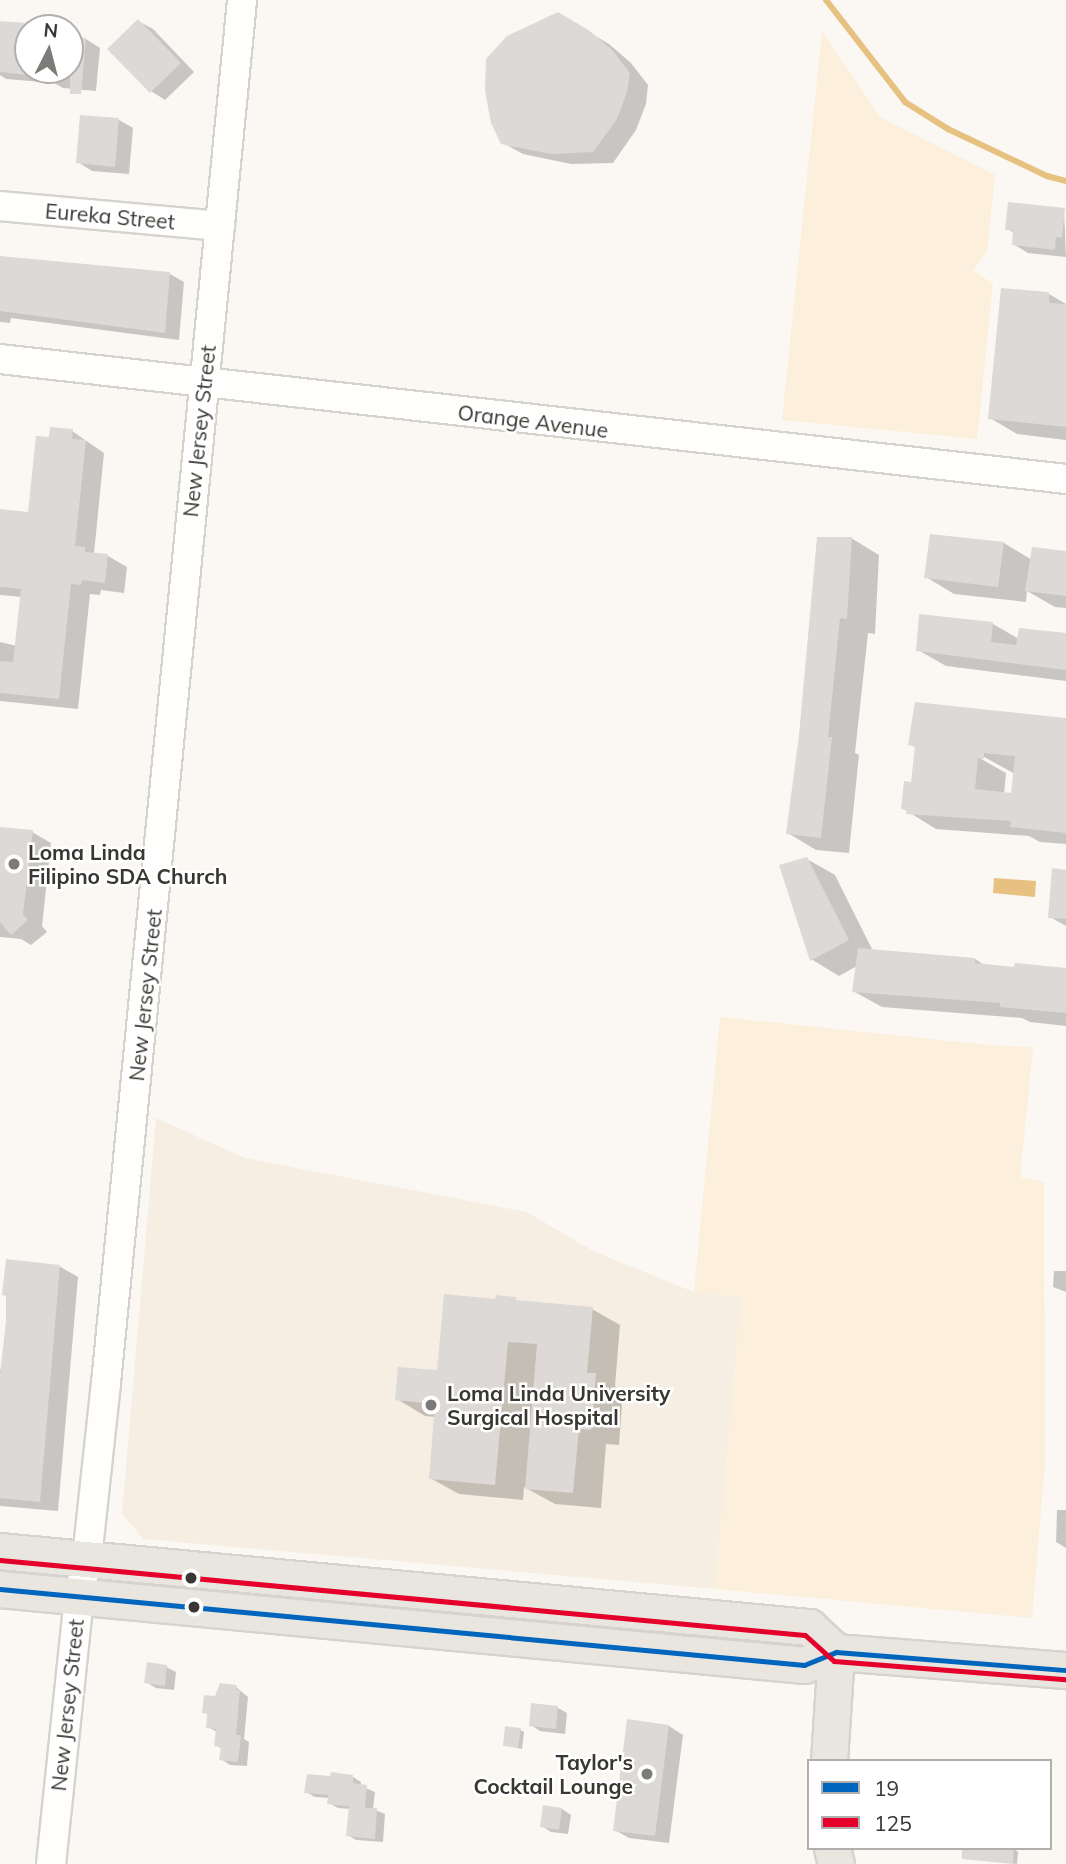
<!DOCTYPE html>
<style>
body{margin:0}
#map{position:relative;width:1066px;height:1864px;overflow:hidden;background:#fbf8f4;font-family:Mulish,sans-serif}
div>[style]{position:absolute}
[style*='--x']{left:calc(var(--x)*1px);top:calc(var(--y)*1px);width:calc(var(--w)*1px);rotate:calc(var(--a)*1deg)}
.built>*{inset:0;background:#f6eee3}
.green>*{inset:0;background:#fcefdb}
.water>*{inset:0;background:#e6c180}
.shadow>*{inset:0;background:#0003}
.stream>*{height:6px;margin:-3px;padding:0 3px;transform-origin:3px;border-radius:3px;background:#e6c180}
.building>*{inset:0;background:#dcd9d6}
.roads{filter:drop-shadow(2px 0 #d6d3cf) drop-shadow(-2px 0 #d6d3cf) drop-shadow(0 2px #d6d3cf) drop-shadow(0 -2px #d6d3cf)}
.minor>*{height:28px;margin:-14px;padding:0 14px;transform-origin:14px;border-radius:14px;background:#fefefd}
.major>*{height:35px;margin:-17.5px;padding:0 17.5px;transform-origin:17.5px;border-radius:17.5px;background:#e9e5df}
.bus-1>*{height:5px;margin:-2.5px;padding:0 2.5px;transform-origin:2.5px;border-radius:2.5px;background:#0065bd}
.bus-2>*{height:5px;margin:-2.5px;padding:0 2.5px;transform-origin:2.5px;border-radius:2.5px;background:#e4002b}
.dots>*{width:19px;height:19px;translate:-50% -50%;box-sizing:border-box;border:4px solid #fff;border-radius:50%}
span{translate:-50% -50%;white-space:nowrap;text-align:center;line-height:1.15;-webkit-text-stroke:5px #fff;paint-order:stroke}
.street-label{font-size:21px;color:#393733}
.poi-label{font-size:21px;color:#393733;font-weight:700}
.left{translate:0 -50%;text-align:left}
.right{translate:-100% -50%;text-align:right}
.legend{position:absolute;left:807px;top:1759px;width:245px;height:91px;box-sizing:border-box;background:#fff;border:2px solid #b0afad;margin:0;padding:9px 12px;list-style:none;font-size:21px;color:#393733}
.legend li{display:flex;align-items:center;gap:14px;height:35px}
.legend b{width:35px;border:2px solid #b0afad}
.north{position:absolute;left:14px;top:14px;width:70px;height:70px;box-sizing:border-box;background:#fff;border:2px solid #b0afad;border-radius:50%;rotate:6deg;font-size:19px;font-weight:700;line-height:28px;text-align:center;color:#393733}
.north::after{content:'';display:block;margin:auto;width:24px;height:32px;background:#7d7b77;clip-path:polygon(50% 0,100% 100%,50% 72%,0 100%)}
</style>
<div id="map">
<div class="built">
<div style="clip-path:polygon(156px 1118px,245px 1158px,527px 1212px,595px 1252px,694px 1292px,741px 1297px,715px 1589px,143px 1539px,122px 1513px)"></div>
</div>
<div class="green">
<div style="clip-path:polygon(822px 31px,880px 117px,995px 175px,987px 252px,973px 270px,993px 284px,977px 439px,782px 420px)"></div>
<div style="clip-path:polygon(720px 1017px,989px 1045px,1033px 1047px,1020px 1177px,1044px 1182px,1045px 1462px,1032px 1618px,715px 1589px,741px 1297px,694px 1292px)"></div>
</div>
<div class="water">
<div style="clip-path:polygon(994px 878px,1036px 881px,1035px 897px,993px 893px)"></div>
</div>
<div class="shadow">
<div style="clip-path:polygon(558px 14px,609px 44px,631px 63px,648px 85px,646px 104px,636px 130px,613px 163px,571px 164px,523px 154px,503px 143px)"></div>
<div style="clip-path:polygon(138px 21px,153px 29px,194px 72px,165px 100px,151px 91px)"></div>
<div style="clip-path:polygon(0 22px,37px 28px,28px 28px,28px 70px,70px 70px,70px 38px,86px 39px,100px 48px,96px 91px,63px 88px,54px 83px,6px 79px,0 75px)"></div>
<div style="clip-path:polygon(119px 120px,133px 128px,129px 174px,92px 171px,78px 162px)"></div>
<div style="clip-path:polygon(1064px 210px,1066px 257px,1028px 253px,1013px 244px,1015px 233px,1007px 229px)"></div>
<div style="clip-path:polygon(0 257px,170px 274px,184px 282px,179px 340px,11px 318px,10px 323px,0 322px)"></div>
<div style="clip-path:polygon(1049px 294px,1066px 304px,1066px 440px,1017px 434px,990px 418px)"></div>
<div style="clip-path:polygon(72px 431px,104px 453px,94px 554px,108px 556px,127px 567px,124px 593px,101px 590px,100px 595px,90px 594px,78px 709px,0 701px,0 642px,17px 646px,22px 597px,0 595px,0 511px,30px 514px,51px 439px)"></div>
<div style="clip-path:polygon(851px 538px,879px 555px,875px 634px,868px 633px,855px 753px,859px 755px,849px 853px,816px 850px,788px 833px)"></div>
<div style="clip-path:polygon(1004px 543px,1032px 560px,1066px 553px,1066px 608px,1055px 607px,1027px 591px,1026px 602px,954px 594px,926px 577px)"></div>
<div style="clip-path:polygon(993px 624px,1019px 639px,1066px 634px,1066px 681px,946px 666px,918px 650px)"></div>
<div style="clip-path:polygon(evenodd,1066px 719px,1066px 844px,1040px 842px,1029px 836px,936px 829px,902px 808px,913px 784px,917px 748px,909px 744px,1066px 719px,977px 753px,1015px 774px,1013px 795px,1004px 794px,1006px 773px,976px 756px,977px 753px)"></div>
<div style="clip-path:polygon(0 829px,32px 832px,51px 843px,42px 926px,47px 932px,31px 945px,21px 939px,0 937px)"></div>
<div style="clip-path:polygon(807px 859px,835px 875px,873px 951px,975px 959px,986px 966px,1066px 970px,1066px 1026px,1030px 1022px,1022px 1018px,882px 1007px,853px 991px,857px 966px,839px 976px,811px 959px)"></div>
<div style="clip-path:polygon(1066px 871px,1066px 926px,1050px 917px)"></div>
<div style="clip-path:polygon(59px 1266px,78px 1277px,58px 1511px,0 1506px,0 1370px)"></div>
<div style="clip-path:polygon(1054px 1271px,1066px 1271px,1066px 1292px,1053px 1287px)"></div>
<div style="clip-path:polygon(515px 1299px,523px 1303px,592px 1309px,620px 1325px,615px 1386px,623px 1391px,619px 1445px,606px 1444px,601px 1508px,555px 1504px,524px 1487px,523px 1500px,459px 1494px,430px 1478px,436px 1417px,425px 1416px,397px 1399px,438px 1372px,497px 1301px)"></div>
<div style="clip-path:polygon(1057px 1510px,1066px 1510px,1066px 1548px,1056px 1542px)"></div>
<div style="clip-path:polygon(166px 1667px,176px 1672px,174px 1690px,156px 1688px,146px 1682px)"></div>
<div style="clip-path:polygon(236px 1687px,248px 1697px,244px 1739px,249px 1742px,247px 1766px,230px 1765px,221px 1759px,222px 1749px,216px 1745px,217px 1732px,208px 1727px,217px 1698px)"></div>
<div style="clip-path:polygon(558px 1708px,567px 1713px,565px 1734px,540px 1731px,531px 1725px)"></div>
<div style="clip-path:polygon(629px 1721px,669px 1726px,683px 1735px,669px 1843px,629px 1838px,615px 1830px)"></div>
<div style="clip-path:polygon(520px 1730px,524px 1732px,522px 1749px,504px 1745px)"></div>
<div style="clip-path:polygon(353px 1777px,361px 1782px,361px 1786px,375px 1792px,373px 1809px,385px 1814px,383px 1842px,356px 1840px,348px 1835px,350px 1809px,338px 1808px,329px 1803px,330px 1798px,315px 1797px,306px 1792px)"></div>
<div style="clip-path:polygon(562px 1809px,571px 1815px,568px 1834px,551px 1832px,542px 1826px)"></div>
<div style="clip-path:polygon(1014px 1849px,1018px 1852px,1017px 1864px,991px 1861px)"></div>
</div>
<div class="stream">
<div style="--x:826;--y:0;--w:129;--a:52.2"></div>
<div style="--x:905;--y:102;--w:51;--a:32.1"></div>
<div style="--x:948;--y:129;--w:110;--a:25.4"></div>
<div style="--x:1047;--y:176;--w:20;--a:15"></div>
</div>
<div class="building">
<div style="clip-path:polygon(558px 12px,590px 31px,612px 50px,630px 73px,627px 92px,617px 119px,593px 152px,551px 154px,501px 144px,491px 123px,485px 91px,486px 59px,507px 36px)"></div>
<div style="clip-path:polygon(138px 19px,181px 63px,150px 93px,107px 49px)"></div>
<div style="clip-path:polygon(0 21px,28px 23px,28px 75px,0 72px)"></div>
<div style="clip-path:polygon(70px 36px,86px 38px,81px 94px,70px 94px)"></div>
<div style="clip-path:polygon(80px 115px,119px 118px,115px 167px,76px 163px)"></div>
<div style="clip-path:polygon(1008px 202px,1065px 208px,1062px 238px,1056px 237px,1055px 250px,1012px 245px,1013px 230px,1005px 230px)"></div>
<div style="clip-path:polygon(0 256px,170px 272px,165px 333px,0 311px)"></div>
<div style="clip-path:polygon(1001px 288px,1049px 292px,1049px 303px,1066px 304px,1066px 427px,988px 419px)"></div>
<div style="clip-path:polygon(50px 427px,73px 429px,72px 439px,86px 440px,75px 546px,85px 547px,85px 552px,108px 554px,105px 583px,82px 580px,81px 585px,71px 584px,59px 699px,0 693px,0 661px,13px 662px,21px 589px,0 587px,0 509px,28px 512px,36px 436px,49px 437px)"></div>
<div style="clip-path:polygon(930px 534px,1004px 542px,998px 587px,924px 578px)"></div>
<div style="clip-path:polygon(817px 537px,852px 537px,847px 619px,840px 618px,828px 737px,832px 737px,821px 838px,786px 834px,799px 735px)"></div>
<div style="clip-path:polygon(1032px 547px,1066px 551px,1066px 596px,1025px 591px)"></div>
<div style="clip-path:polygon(919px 614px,993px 622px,991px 642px,1016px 645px,1019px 628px,1066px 633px,1066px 670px,916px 651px)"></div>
<div style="clip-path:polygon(evenodd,915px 702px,1066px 718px,1066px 833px,1010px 827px,1011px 821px,906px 814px,907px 810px,901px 809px,904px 781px,911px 782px,915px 746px,908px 745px,915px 702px,984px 753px,1015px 756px,1011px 793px,975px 789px,978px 758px,984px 759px,984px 753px)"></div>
<div style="clip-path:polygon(0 827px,33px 830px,23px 914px,28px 920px,11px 935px,0 922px)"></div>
<div style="clip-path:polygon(807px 857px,849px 940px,810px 961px,779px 865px)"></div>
<div style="clip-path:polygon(1052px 868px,1066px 870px,1066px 919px,1048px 918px)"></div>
<div style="clip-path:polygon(858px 948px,975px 958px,975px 963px,1014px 967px,1015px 963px,1066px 968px,1066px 1013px,1000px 1007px,1000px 1003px,852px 992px)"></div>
<div style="clip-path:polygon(6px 1259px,60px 1265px,40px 1502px,0 1498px,0 1375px,6px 1321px,6px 1296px,2px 1295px)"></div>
<div style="clip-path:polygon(444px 1294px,495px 1299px,496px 1295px,516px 1297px,516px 1300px,593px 1307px,587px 1373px,596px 1373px,591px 1430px,579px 1429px,573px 1493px,525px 1489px,537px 1344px,508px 1342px,495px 1485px,429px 1479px,435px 1404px,395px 1400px,398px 1367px,437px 1370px)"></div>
<div style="clip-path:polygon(147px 1662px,167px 1665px,165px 1686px,144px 1683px)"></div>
<div style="clip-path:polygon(220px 1683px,237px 1685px,236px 1690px,240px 1690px,236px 1735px,241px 1735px,238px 1762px,219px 1760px,221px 1747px,214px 1746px,216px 1729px,206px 1728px,207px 1714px,202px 1713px,204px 1695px,215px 1696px)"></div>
<div style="clip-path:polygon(531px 1703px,558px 1706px,556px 1729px,529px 1726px)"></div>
<div style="clip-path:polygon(627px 1719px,669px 1725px,655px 1836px,613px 1831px)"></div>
<div style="clip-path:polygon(505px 1726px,521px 1728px,518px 1748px,503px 1746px)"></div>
<div style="clip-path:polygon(331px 1772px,353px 1775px,353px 1783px,367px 1785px,365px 1808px,377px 1808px,375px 1839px,346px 1836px,349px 1806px,327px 1804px,328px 1795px,304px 1793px,307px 1774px,330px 1776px)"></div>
<div style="clip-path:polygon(543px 1805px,562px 1808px,559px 1830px,540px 1827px)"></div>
<div style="clip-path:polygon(962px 1848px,1014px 1848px,1013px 1864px,962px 1859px)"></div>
</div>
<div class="roads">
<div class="minor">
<div style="--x:0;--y:206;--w:221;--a:5.2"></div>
<div style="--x:0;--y:359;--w:1073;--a:6.42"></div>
<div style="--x:51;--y:1864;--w:269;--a:-84"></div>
<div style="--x:79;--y:1596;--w:39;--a:-78"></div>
<div style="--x:87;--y:1558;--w:176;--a:-83.8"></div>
<div style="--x:106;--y:1383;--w:1390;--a:-84.38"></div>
</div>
<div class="major">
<div style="--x:0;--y:1551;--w:813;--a:5.37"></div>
<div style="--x:809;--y:1627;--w:37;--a:43"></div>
<div style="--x:0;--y:1589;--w:808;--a:5.4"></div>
<div style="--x:804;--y:1665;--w:35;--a:-22"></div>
<div style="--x:836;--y:1652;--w:231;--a:4.5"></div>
<div style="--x:829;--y:1761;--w:109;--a:-86.3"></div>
<div style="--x:832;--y:1848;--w:16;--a:76"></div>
</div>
</div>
<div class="bus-1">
<div style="--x:0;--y:1589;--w:808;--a:5.4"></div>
<div style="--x:804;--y:1665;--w:35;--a:-22"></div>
<div style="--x:836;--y:1652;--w:231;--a:4.5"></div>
</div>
<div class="bus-2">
<div style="--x:0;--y:1560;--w:808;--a:5.32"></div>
<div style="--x:805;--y:1635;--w:39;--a:42"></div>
<div style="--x:834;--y:1661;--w:232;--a:4.5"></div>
</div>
<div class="dots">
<div style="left:14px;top:864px;background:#7d7b77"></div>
<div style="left:431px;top:1405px;background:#7d7b77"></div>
<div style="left:191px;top:1578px;background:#393733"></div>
<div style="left:194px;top:1607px;background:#393733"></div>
<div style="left:647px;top:1774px;background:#7d7b77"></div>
</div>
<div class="street-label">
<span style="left:110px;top:216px;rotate:5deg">Eureka Street</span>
<span style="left:533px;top:421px;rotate:7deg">Orange Avenue</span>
<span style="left:199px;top:431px;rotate:-84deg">New Jersey Street</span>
<span style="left:145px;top:995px;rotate:-84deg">New Jersey Street</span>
<span style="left:67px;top:1705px;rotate:-84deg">New Jersey Street</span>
</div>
<div class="poi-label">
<span class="left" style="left:28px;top:864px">Loma Linda<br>Filipino SDA Church</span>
<span class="left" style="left:447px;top:1405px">Loma Linda University<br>Surgical Hospital</span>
<span class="right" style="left:633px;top:1774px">Taylor's<br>Cocktail Lounge</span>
</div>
<ul class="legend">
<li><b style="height:9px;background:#0065bd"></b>19</li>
<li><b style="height:9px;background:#e4002b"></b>125</li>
</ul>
<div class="north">N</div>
</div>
